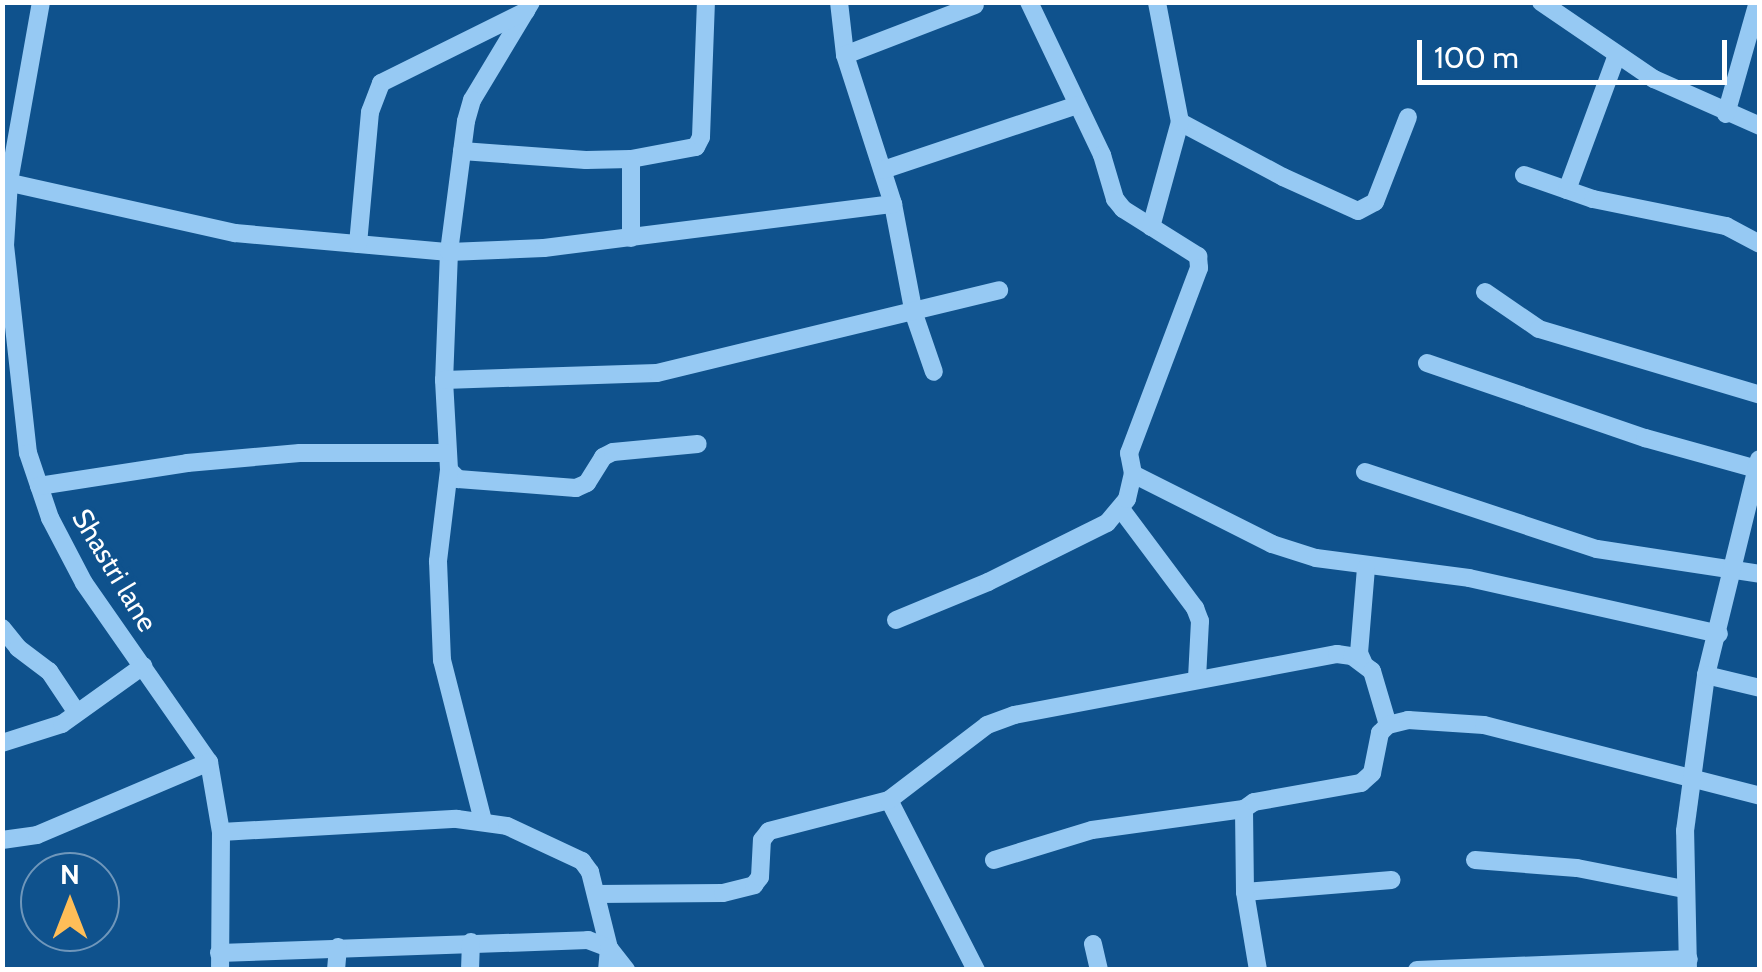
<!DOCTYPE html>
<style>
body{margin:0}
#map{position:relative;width:1762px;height:972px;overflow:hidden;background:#0f528d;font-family:Cabin,sans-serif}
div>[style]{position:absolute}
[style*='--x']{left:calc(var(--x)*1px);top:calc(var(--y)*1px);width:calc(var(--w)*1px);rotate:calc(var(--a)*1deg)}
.minor>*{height:18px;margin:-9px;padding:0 9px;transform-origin:9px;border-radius:9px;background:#96c9f3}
span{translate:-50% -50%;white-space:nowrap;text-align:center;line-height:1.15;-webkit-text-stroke:8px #0f528d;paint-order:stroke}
.street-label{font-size:28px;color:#fff}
.frame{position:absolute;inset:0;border:5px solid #fff;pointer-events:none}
.north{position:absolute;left:20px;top:852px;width:100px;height:100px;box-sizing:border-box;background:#0f528d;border:2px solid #6f97bb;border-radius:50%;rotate:0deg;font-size:28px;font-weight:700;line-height:40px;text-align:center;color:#fff}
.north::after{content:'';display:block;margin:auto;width:35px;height:45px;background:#ffbe58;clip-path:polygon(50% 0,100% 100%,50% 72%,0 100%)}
.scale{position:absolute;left:1417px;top:40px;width:310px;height:45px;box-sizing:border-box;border:5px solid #fff;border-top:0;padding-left:12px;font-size:30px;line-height:35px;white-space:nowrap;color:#fff;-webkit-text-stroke:8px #0f528d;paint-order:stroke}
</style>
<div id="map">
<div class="minor">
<div style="--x:41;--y:2;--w:183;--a:100.1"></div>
<div style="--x:9;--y:182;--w:63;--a:93.6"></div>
<div style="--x:5;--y:245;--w:209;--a:83.7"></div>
<div style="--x:28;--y:453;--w:69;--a:71.3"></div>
<div style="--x:50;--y:518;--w:73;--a:62.4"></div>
<div style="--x:84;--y:583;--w:218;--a:55.1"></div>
<div style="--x:209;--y:762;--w:71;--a:80.3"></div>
<div style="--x:221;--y:832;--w:138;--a:90.4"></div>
<div style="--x:531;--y:2;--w:114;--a:121"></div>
<div style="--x:472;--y:100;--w:22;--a:106"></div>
<div style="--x:466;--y:121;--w:132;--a:97.4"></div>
<div style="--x:449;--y:252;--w:128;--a:92.2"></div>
<div style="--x:444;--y:380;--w:90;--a:86.8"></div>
<div style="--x:449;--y:470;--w:13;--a:45"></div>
<div style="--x:458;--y:479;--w:118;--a:4.4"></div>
<div style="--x:576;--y:488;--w:12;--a:-24"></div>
<div style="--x:587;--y:483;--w:31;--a:-58"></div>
<div style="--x:603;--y:457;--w:11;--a:-27"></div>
<div style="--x:613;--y:452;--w:85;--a:-5.4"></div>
<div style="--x:839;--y:2;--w:53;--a:83.5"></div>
<div style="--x:845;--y:55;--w:157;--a:72.1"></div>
<div style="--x:893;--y:204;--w:112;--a:79.2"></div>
<div style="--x:914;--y:314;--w:61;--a:71"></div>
<div style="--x:1029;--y:2;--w:170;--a:64.5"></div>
<div style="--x:1102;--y:155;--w:46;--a:73.5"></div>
<div style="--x:1115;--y:199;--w:13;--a:51"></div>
<div style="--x:1123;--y:209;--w:89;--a:32.1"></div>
<div style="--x:1198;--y:256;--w:12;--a:85"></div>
<div style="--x:1199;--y:268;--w:198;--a:110.7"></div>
<div style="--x:1129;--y:453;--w:21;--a:79"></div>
<div style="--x:1133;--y:474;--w:156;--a:26.7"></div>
<div style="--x:1272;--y:544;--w:46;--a:17.7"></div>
<div style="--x:1316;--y:558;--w:154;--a:7.4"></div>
<div style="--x:1469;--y:578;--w:256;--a:12.6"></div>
<div style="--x:1541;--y:2;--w:137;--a:34.3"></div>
<div style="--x:1654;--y:79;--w:116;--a:23.9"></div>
<div style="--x:845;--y:55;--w:139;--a:-21"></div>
<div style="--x:1726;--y:114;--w:116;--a:-74.1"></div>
<div style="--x:1180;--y:122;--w:117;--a:28.1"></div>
<div style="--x:1283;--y:177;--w:82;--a:24.4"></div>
<div style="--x:1358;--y:211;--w:19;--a:-28"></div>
<div style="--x:1375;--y:202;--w:91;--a:-68.8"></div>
<div style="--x:462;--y:151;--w:124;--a:4.2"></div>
<div style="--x:586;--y:160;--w:45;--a:-1.3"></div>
<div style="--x:631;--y:159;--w:66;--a:-10.5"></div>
<div style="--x:696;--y:147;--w:11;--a:-63"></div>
<div style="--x:701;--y:137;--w:135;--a:-87.9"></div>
<div style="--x:883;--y:170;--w:205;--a:-18.5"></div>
<div style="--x:1524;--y:175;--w:73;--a:19.2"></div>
<div style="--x:1593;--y:199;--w:136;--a:11.5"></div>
<div style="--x:1726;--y:226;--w:38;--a:28"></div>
<div style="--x:2;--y:181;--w:239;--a:12.6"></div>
<div style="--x:235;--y:233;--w:215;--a:5.1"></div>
<div style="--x:449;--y:252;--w:95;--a:-2.4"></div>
<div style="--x:544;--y:248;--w:352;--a:-7.2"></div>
<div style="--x:1567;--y:190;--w:144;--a:-69.7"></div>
<div style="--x:1151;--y:227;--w:109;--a:-74.6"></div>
<div style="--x:1180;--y:122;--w:122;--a:-100.9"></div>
<div style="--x:631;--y:238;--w:79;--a:-90"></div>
<div style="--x:358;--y:244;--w:133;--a:-84.8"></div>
<div style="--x:370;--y:112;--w:31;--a:-69"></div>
<div style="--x:381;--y:83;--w:162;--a:-26.4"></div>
<div style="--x:1485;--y:292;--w:65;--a:34.4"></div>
<div style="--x:1539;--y:329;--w:231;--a:16.6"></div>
<div style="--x:1427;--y:363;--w:231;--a:19"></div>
<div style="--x:1645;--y:438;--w:116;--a:15.5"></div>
<div style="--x:444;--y:380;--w:213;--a:-1.9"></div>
<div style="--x:657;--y:373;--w:352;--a:-13.6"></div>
<div style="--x:449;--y:470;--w:92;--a:96.9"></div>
<div style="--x:438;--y:561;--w:99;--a:87.7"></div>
<div style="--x:442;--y:660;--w:166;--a:75.7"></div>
<div style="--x:1365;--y:472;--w:244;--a:18.4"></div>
<div style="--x:1597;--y:549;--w:165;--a:8.7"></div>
<div style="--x:39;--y:486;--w:150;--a:-8.8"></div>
<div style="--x:187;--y:463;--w:113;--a:-5.1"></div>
<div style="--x:300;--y:453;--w:146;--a:0"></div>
<div style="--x:1121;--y:509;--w:124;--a:53.2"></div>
<div style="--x:1195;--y:608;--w:14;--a:69"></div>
<div style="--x:1200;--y:621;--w:57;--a:93"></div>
<div style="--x:896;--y:620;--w:100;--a:-22.4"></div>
<div style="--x:988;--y:582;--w:133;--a:-26.4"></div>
<div style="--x:1107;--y:523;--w:31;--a:-50"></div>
<div style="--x:1127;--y:499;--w:26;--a:-77"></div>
<div style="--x:2;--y:628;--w:26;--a:51"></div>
<div style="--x:18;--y:648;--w:39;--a:37"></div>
<div style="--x:49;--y:671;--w:50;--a:56.3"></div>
<div style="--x:1363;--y:662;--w:10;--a:-114"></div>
<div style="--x:1359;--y:653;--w:85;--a:-85.3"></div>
<div style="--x:1706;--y:675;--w:222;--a:-76.2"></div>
<div style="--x:2;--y:743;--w:63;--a:-17.6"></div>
<div style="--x:62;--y:724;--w:100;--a:-35.6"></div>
<div style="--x:889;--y:800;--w:191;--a:62.9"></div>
<div style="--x:221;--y:832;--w:236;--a:-3.2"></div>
<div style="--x:457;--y:819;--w:50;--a:8"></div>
<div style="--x:507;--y:826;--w:83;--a:25"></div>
<div style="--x:582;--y:861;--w:14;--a:54"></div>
<div style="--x:590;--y:872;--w:78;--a:76"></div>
<div style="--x:609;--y:948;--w:22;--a:95"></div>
<div style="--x:2;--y:840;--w:35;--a:-8"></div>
<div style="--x:37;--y:835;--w:187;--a:-23"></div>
<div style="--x:994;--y:860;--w:102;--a:-17"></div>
<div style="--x:1092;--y:830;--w:153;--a:-7.9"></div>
<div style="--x:1475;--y:860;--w:102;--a:4.5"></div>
<div style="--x:1577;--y:868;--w:109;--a:11.1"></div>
<div style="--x:1245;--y:892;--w:147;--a:-4.7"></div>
<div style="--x:596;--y:894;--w:127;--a:-0.5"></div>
<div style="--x:723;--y:893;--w:32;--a:-14"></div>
<div style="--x:754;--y:885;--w:10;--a:-53"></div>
<div style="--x:760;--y:877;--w:37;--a:-87"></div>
<div style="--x:762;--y:840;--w:11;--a:-52"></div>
<div style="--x:769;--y:831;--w:124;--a:-14.5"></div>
<div style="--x:889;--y:800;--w:123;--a:-37.4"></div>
<div style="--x:987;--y:725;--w:29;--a:-20"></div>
<div style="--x:1014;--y:715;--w:329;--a:-10.7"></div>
<div style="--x:1337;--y:654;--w:15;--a:8"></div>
<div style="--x:1352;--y:656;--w:25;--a:37"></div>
<div style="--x:1372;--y:671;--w:56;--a:73.5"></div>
<div style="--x:1093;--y:944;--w:27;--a:77"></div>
<div style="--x:219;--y:953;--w:369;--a:-2"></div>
<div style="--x:588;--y:940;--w:22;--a:21"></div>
<div style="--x:609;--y:948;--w:28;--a:52"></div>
<div style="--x:336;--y:970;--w:23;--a:-85"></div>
<div style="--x:470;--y:970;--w:28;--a:-88"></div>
<div style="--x:1258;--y:970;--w:79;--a:-99.5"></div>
<div style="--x:1245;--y:892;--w:83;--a:-90.7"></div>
<div style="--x:1244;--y:809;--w:12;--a:-35"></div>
<div style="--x:1254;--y:802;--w:109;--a:-10.1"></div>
<div style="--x:1361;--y:783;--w:15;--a:-42"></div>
<div style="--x:1372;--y:773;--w:41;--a:-78.7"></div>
<div style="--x:1380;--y:733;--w:11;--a:-45"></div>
<div style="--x:1388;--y:725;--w:21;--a:-14"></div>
<div style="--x:1408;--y:720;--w:76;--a:3.8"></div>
<div style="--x:1484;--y:725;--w:285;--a:14.4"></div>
<div style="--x:1417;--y:970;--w:272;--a:-2.3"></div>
<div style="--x:1688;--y:970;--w:139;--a:-91.2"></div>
<div style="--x:1685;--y:831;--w:157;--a:-82.3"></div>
<div style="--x:1706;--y:675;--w:56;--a:13.5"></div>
</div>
<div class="street-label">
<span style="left:115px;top:570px;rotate:59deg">Shastri lane</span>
</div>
<div class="frame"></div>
<div class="north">N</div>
<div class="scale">100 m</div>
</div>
